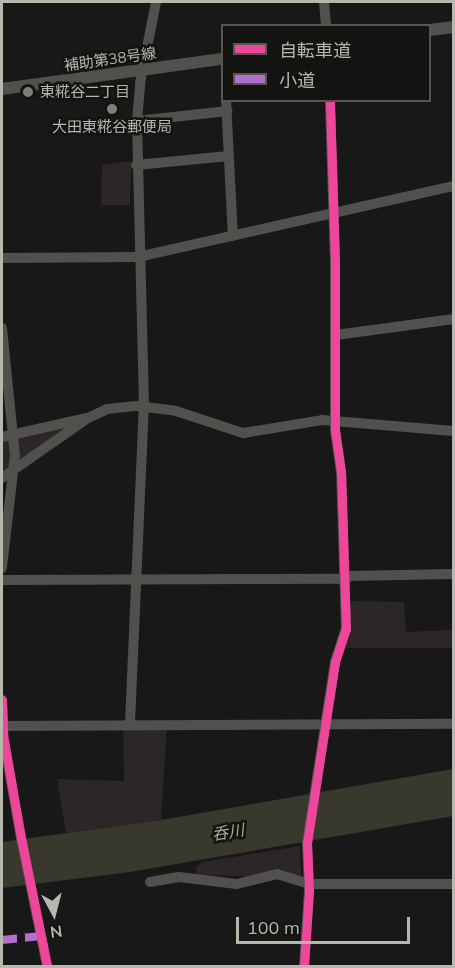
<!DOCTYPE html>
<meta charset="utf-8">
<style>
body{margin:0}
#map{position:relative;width:455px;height:968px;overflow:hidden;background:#181818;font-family:Mulish,"Noto Sans JP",sans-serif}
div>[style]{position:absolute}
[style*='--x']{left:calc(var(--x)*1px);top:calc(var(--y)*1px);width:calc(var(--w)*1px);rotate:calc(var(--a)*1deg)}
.green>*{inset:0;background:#2d2628}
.water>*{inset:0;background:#39382c}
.minor>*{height:10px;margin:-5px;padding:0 5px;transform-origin:5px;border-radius:5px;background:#50514d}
.tertiary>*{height:12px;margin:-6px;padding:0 6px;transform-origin:6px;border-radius:6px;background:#50514d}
.quiet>*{height:8px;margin-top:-4px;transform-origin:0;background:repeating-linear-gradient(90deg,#b36fd0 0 15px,transparent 0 23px)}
.cycleway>*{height:9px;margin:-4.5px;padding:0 4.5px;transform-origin:4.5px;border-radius:4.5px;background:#ed469a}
.dots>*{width:16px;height:16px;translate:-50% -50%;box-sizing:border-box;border:3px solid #131412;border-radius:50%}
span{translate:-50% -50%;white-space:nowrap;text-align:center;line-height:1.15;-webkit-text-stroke:5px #131412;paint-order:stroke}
.street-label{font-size:15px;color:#b5b8ab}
.poi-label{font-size:15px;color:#b5b8ab}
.left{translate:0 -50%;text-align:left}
.water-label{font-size:16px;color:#afaf85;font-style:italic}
.frame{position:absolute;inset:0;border:3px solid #b5b8ab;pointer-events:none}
.legend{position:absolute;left:221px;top:24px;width:210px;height:78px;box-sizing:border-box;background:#131412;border:2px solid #54564f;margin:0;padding:8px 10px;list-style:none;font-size:18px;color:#b5b8ab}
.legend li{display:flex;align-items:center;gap:12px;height:30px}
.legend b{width:30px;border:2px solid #54564f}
.north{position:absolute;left:24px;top:884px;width:60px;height:60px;-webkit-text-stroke:4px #131412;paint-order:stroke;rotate:173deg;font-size:16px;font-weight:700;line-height:24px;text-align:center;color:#b5b8ab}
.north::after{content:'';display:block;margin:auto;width:21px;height:27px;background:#b5b8ab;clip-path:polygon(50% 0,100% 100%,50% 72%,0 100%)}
.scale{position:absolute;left:236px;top:917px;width:174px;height:27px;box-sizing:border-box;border:3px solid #b5b8ab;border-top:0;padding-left:8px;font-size:18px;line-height:21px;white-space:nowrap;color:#b5b8ab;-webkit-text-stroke:4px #131412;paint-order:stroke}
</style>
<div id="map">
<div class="green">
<div style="clip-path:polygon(131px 161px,130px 205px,101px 205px,102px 165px)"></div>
<div style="clip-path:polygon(75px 421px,2px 475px,2px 441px)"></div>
<div style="clip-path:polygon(351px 601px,404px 602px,406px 632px,453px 630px,453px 648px,345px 648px)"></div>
<div style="clip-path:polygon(123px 723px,167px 723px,161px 820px,66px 833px,57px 779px,124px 781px)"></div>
<div style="clip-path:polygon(300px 846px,301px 877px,197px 875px,196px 867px,202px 862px)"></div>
</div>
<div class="water">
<div style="clip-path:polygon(453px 769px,453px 816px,130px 872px,2px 888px,2px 842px,161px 820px)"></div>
</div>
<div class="minor">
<div style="--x:324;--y:2;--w:24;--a:85"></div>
<div style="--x:226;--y:100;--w:136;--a:87.1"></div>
<div style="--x:137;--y:121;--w:91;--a:-6.3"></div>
<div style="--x:136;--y:165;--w:93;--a:-5.5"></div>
<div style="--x:2;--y:258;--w:136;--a:-0.4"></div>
<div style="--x:138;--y:257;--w:324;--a:-12.7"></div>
<div style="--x:2;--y:328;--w:128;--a:84.2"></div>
<div style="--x:15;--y:455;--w:114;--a:96.6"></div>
<div style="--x:336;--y:335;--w:119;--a:-7.7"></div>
<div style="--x:2;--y:437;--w:86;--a:-12.7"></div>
<div style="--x:2;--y:478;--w:105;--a:-34.9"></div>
<div style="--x:88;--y:418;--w:21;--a:-25"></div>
<div style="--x:107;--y:409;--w:30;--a:-6"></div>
<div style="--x:137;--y:406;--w:39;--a:7"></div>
<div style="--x:176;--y:411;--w:71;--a:18.2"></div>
<div style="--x:243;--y:433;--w:80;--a:-9.3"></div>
<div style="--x:322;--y:420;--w:132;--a:4.8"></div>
<div style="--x:347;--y:576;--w:107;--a:-1.1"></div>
<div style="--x:2;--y:580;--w:345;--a:-0.2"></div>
<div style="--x:2;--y:700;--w:35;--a:88"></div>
<div style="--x:3;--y:735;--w:105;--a:80.1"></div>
<div style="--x:21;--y:838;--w:131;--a:78.5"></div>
<div style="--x:130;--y:723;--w:316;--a:-87.5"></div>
<div style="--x:144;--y:407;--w:286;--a:-91.4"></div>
<div style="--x:137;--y:121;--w:38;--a:-85"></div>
<div style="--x:140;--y:83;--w:83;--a:-78.8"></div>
<div style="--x:2;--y:726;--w:452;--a:-0.3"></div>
<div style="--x:150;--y:882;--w:29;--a:-10"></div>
<div style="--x:179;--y:877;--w:58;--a:6.9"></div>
<div style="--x:237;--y:884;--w:41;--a:-14"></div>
<div style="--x:277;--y:874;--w:34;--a:17"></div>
<div style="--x:309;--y:884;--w:145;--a:0"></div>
<div style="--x:304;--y:966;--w:76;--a:-86.2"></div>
<div style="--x:309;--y:890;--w:47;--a:-92.4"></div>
<div style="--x:307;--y:843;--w:183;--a:-81.2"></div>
<div style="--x:335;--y:662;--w:35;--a:-72"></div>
<div style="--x:346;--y:629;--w:157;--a:-91.8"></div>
<div style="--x:341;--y:472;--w:42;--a:-98.1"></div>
<div style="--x:335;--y:430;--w:168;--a:-90"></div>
<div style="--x:335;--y:262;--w:162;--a:-91.8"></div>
</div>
<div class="tertiary">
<div style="--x:430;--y:30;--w:24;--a:-7"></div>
<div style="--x:2;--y:89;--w:222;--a:-7.8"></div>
</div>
<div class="quiet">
<div style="--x:2;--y:940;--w:39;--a:-6"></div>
</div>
<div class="cycleway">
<div style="--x:2;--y:700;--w:35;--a:88"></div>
<div style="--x:3;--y:735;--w:105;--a:80.1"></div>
<div style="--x:21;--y:838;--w:131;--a:78.5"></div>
<div style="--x:304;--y:966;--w:76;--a:-86.2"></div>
<div style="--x:309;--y:890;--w:47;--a:-92.4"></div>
<div style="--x:307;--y:843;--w:183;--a:-81.2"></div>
<div style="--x:335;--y:662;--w:35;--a:-72"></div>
<div style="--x:346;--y:629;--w:157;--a:-91.8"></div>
<div style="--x:341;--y:472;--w:42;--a:-98.1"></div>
<div style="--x:335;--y:430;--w:168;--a:-90"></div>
<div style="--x:335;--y:262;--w:162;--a:-91.8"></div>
</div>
<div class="dots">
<div style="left:28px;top:92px;background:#7e8078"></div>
<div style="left:112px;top:109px;background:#7e8078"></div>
</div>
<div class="street-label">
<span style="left:110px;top:59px;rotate:-8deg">補助第38号線</span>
</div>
<div class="poi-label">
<span class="left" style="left:40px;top:92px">東糀谷二丁目</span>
<span style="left:112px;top:127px">大田東糀谷郵便局</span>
</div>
<div class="water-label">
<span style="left:228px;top:832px;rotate:-9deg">呑川</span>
</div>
<div class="frame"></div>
<ul class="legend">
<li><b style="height:8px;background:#ed469a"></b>自転車道</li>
<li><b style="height:8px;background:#b36fd0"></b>小道</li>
</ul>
<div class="north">N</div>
<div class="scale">100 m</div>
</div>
